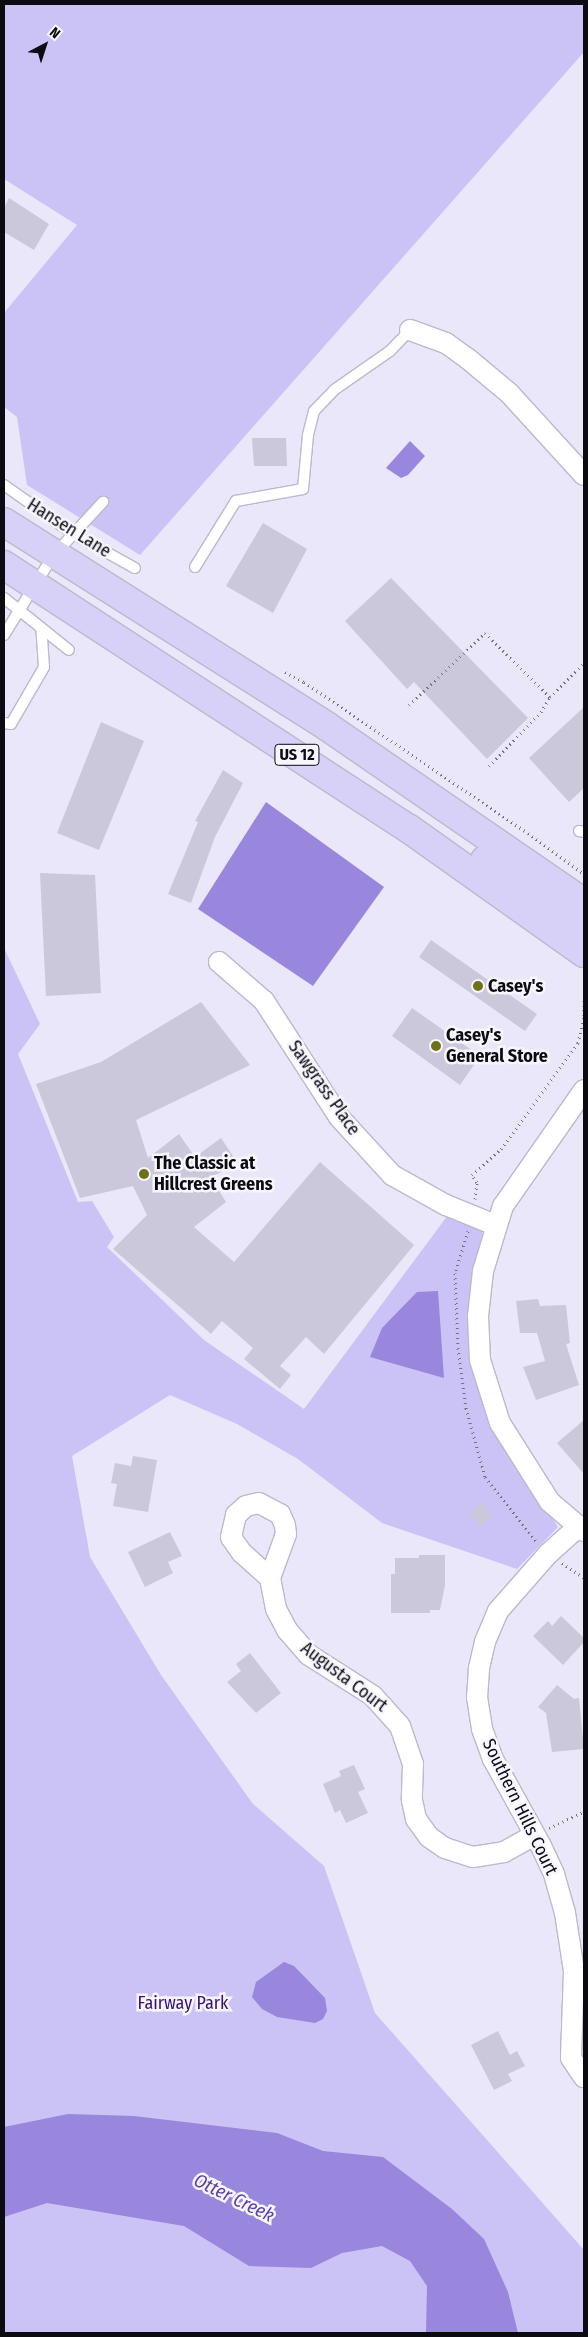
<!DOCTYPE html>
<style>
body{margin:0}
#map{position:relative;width:588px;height:2337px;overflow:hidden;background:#eae7fa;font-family:"Fira Sans Condensed",sans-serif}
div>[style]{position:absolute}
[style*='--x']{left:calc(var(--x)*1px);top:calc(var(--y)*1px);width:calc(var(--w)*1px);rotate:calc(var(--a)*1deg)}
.green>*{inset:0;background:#cbc2f5}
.water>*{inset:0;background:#9986dd}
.building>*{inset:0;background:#cbc8db}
.path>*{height:3px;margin-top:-1.5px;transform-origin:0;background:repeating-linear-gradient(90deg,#74727e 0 1px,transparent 0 5px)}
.roads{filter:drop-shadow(1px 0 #bbb9cb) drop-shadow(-1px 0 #bbb9cb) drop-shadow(0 1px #bbb9cb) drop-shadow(0 -1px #bbb9cb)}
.lane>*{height:10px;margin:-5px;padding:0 5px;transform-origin:5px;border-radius:5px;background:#fff}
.street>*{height:20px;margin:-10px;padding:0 10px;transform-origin:10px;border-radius:10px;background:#fff}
.primary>*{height:28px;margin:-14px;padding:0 14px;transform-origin:14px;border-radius:14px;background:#d7d0f7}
.dots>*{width:14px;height:14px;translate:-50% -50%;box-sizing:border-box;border:2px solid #f7f6fe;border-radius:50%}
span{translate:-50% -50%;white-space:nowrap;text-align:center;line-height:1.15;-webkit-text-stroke:5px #f7f6fe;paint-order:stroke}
.shield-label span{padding:1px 4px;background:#f7f6fe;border:1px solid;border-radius:4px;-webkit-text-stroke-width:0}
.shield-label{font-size:16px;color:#0c0b11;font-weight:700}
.street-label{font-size:18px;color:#0c0b11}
.poi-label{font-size:18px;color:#0c0b11;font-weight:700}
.left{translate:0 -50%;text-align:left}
.park-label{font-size:18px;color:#391078}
.water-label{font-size:19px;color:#5d3ea5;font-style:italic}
.frame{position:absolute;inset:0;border:5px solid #0c0b11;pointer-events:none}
.north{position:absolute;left:20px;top:20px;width:50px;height:50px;-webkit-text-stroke:4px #f7f6fe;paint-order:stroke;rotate:40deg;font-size:14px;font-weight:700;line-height:20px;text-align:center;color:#0c0b11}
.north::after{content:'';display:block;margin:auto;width:18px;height:22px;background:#0c0b11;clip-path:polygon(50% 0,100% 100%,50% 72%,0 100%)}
</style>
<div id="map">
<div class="green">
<div style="clip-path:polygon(4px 4px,584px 4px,584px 52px,140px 555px,27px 485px,17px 417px,4px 407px,4px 313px,77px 225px,4px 179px)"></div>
<div style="clip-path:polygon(4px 948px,40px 1024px,18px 1054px,78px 1202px,92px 1201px,114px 1237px,107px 1247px,204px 1340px,304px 1409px,448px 1215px,483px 1230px,468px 1305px,485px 1410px,558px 1527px,517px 1569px,382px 1523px,298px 1459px,237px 1424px,170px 1395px,72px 1456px,90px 1557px,161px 1675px,253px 1804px,324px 1866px,375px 2013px,584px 2250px,584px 2333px,4px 2333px)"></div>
</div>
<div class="water">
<div style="clip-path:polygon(410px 441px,425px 456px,408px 475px,401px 478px,386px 468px)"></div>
<div style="clip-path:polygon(266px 802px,384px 887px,313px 986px,198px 909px)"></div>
<div style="clip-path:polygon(438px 1291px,444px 1378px,370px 1357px,382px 1328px,417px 1292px)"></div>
<div style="clip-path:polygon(284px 1962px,294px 1966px,325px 1998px,327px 2011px,323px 2019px,315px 2023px,277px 2017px,262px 2009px,252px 1997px,256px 1982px)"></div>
<div style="clip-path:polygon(68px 2114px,134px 2116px,277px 2133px,323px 2151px,383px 2157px,452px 2209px,484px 2239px,508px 2292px,518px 2333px,426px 2333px,427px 2286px,410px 2261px,382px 2246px,342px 2253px,311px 2268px,249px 2266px,184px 2226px,47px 2203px,4px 2217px,4px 2127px)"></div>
</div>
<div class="building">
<div style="clip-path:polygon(9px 198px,49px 224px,34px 250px,4px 232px,4px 208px)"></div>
<div style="clip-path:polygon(252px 438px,286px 438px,287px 466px,254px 466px)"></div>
<div style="clip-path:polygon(263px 523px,307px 549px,273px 613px,226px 586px)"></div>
<div style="clip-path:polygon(391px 578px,528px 718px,487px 759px,414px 682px,407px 689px,345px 621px)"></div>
<div style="clip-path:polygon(584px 707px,584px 788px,569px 802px,529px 758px)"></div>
<div style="clip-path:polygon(101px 722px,144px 741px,99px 850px,57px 833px)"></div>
<div style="clip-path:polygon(223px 770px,243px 783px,215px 837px,191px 903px,168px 894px,198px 822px,195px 821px)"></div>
<div style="clip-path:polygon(40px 873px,95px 875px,101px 993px,46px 996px)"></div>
<div style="clip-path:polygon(431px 940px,537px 1014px,525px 1031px,419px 957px)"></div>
<div style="clip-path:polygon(201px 1002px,250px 1065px,136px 1120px,148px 1158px,179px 1134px,195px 1157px,221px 1138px,237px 1162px,211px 1178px,226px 1202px,194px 1227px,234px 1262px,320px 1162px,414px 1245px,324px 1354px,306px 1337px,280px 1366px,291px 1375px,280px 1389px,244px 1359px,253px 1348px,222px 1321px,211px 1334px,113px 1249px,147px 1215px,133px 1186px,80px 1198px,36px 1084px,101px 1062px)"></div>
<div style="clip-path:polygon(412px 1008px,480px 1056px,460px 1085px,392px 1036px)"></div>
<div style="clip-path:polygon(538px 1299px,540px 1306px,566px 1305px,570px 1343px,566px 1344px,579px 1385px,536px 1400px,523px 1367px,545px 1361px,537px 1333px,520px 1333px,516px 1301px)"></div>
<div style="clip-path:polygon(584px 1420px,584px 1474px,557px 1443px)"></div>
<div style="clip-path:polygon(133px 1456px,157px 1460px,148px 1512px,113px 1506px,117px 1484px,111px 1483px,115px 1463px,131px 1466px)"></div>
<div style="clip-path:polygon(482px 1502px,492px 1516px,480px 1526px,469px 1513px)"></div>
<div style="clip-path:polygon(170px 1532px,182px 1556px,168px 1562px,173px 1573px,145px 1587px,128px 1552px)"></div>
<div style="clip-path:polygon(419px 1555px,445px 1555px,445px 1585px,440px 1610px,430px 1610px,430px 1613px,391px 1613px,391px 1574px,395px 1574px,395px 1558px,419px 1558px)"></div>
<div style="clip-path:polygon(561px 1616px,584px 1638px,584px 1642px,563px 1665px,533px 1636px,548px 1621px,552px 1626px)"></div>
<div style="clip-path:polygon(250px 1653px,281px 1693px,256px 1713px,227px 1682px,241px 1671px,236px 1664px)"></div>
<div style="clip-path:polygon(557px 1685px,574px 1699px,579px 1698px,584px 1749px,552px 1752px,546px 1713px,538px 1707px)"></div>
<div style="clip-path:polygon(354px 1765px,365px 1789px,358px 1792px,368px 1813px,346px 1823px,340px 1810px,335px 1813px,323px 1784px,341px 1776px,339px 1771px)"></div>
<div style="clip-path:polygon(498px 2031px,510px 2055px,517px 2051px,525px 2066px,508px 2074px,512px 2081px,494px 2090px,471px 2045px)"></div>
</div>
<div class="path">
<div style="--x:285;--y:672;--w:21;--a:28"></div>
<div style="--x:304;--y:682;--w:270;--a:34"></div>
<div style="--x:528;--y:833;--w:69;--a:36.2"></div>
<div style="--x:409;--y:705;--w:105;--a:-43.5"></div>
<div style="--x:485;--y:633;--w:91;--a:44.6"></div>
<div style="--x:550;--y:697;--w:48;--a:-45"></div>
<div style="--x:489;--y:766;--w:75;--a:-46.1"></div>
<div style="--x:541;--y:712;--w:17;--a:-59"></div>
<div style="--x:584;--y:1000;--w:16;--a:90"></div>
<div style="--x:475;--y:1199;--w:17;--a:-83"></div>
<div style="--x:477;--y:1182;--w:9;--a:-126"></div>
<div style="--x:472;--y:1175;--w:39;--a:-42"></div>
<div style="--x:501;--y:1149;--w:131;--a:-54"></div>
<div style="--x:578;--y:1043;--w:28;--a:-77"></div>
<div style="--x:468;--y:1231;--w:44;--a:107.2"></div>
<div style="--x:455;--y:1273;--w:75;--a:87.7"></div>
<div style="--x:458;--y:1348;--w:61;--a:82.4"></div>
<div style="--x:466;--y:1408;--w:72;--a:74.6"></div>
<div style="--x:485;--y:1477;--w:82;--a:51.4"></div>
<div style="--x:562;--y:1563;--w:27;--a:34"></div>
<div style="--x:549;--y:1828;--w:38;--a:-25"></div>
</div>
<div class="roads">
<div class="lane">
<div style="--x:4;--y:485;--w:83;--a:35.2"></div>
<div style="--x:72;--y:533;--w:72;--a:29.1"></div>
<div style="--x:195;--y:567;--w:78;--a:-58.2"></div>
<div style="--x:236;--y:501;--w:68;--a:-10.2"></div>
<div style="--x:303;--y:489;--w:54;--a:-84.7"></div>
<div style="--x:308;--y:435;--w:25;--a:-76"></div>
<div style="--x:314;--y:411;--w:29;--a:-46"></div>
<div style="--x:334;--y:390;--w:68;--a:-34.9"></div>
<div style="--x:390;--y:351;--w:29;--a:-46"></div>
<div style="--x:4;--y:598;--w:83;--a:38.7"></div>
<div style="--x:4;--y:635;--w:93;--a:-58.2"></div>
<div style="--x:53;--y:556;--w:74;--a:-47.2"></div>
<div style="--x:4;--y:723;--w:7;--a:8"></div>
<div style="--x:11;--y:724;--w:66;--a:-59.9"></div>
<div style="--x:44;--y:667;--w:39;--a:-94"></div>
<div style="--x:579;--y:831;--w:5;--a:11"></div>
</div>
<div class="street">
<div style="--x:410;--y:330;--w:38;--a:20"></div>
<div style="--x:446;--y:343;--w:26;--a:36"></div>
<div style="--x:467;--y:358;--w:55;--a:39.8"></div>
<div style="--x:509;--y:393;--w:111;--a:47.6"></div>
<div style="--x:219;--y:962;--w:60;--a:40.9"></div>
<div style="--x:264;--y:1001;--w:138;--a:57.1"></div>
<div style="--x:339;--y:1117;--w:79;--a:47.6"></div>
<div style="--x:392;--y:1175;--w:62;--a:29.1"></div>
<div style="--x:446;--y:1205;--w:53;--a:22.2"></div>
<div style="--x:584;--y:1090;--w:141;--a:124.9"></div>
<div style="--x:503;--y:1206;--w:68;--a:107.1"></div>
<div style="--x:483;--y:1271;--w:45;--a:96.3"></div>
<div style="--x:478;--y:1316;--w:44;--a:87.4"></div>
<div style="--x:480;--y:1360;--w:66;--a:72.4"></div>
<div style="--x:500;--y:1423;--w:93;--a:57.7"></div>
<div style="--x:550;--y:1502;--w:45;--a:40.5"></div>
<div style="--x:578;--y:1527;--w:40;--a:138"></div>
<div style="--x:548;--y:1554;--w:76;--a:131.3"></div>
<div style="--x:498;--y:1611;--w:34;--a:113"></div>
<div style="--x:485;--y:1642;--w:28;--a:103"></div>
<div style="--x:479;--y:1669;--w:28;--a:94"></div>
<div style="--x:477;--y:1697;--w:32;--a:81"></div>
<div style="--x:482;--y:1729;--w:32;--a:70"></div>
<div style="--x:493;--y:1759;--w:99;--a:61.1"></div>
<div style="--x:541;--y:1846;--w:31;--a:65"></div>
<div style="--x:554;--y:1874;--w:41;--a:74.2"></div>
<div style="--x:565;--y:1913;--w:59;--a:81.2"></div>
<div style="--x:574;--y:1971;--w:87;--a:92"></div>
<div style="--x:571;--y:2058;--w:23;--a:56"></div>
<div style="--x:270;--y:1578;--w:38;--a:-138"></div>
<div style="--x:242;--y:1553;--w:19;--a:-125"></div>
<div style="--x:231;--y:1537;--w:23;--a:-77"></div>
<div style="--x:236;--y:1515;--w:13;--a:-42"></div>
<div style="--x:246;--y:1506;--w:13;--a:-13"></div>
<div style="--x:259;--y:1503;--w:24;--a:28"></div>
<div style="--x:280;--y:1514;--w:12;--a:66"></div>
<div style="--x:285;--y:1525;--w:9;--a:84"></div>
<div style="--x:286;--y:1534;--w:47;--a:110"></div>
<div style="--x:270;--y:1578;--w:32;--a:79"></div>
<div style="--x:276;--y:1609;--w:24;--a:62"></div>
<div style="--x:287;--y:1630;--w:33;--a:49"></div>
<div style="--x:309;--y:1655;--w:76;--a:32.6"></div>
<div style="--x:373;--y:1696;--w:40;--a:48"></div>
<div style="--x:400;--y:1726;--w:40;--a:71.1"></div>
<div style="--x:413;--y:1764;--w:36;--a:92"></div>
<div style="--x:412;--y:1800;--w:19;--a:78"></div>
<div style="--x:416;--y:1819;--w:22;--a:54"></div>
<div style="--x:429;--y:1837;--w:19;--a:35"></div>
<div style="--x:445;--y:1848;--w:29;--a:18"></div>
<div style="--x:473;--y:1857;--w:31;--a:-9"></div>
<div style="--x:504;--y:1852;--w:35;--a:-29"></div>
</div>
<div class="primary">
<div style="--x:4;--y:522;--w:383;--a:32.3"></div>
<div style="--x:328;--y:727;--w:311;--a:34.5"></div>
<div style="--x:4;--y:565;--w:482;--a:33.1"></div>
<div style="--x:408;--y:828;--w:216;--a:35.4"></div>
<div style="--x:485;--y:860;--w:55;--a:30.8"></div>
<div style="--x:532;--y:888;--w:65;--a:36.9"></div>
</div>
</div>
<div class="dots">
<div style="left:478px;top:986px;background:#6d7218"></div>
<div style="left:436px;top:1046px;background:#6d7218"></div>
<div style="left:144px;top:1174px;background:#6d7218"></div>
</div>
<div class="shield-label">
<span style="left:297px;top:755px">US 12</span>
</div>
<div class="street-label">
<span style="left:69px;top:528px;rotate:32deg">Hansen Lane</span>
<span style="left:324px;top:1088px;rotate:55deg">Sawgrass Place</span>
<span style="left:344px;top:1677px;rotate:37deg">Augusta Court</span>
<span style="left:520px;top:1807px;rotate:64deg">Southern Hills Court</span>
</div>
<div class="poi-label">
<span class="left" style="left:488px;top:986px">Casey's</span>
<span class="left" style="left:446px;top:1046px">Casey's<br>General Store</span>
<span class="left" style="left:154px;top:1174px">The Classic at<br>Hillcrest Greens</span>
</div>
<div class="park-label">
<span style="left:183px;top:2003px">Fairway Park</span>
</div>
<div class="water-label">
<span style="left:234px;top:2198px;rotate:26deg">Otter Creek</span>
</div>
<div class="frame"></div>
<div class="north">N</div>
</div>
